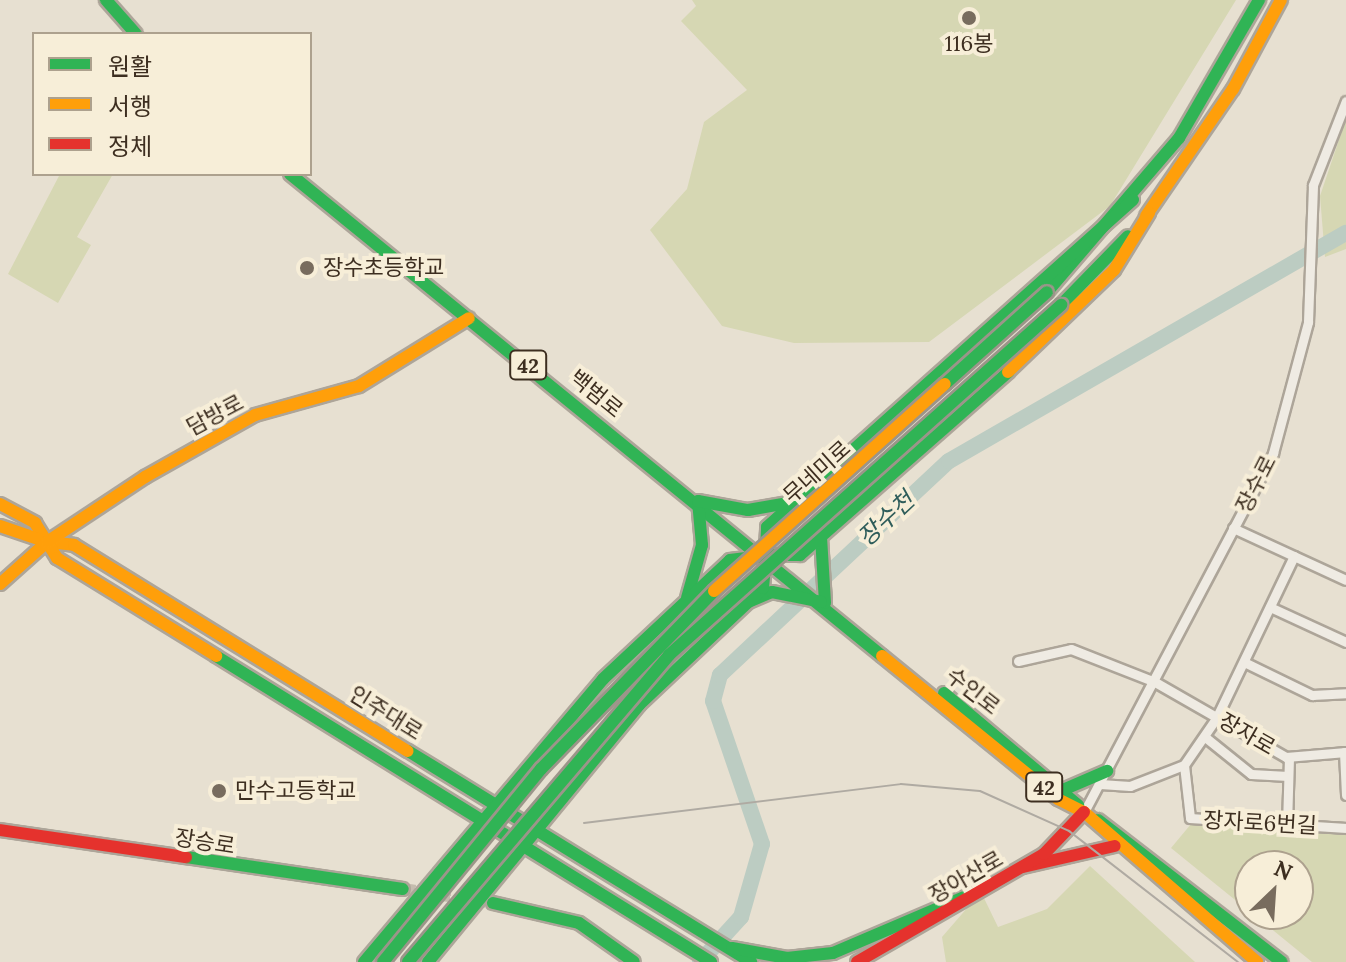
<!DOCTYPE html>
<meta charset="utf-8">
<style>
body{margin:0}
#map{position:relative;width:1346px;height:962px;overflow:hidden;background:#e7e0d1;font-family:Lora,"Noto Sans KR",serif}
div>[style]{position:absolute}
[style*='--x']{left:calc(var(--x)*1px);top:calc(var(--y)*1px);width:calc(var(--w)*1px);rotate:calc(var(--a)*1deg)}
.green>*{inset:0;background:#d6d7b3}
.river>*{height:16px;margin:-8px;padding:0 8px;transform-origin:8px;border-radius:8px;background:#bcccc2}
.secondary-tunnel>*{height:12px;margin-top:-6px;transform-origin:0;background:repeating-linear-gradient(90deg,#c5bcae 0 12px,transparent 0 18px)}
.roads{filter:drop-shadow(2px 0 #ada599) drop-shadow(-2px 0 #ada599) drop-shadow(0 2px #ada599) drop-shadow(0 -2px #ada599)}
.street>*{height:9px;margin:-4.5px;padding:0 4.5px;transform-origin:4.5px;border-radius:4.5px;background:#efebe3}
.fast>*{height:12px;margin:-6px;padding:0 6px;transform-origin:6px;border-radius:6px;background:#30b455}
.slow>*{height:12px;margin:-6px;padding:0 6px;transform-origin:6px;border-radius:6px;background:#ff9f0a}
.jam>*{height:12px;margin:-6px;padding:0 6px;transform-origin:6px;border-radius:6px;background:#e5322d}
.tram>*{height:2px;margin:-1px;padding:0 1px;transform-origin:1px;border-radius:1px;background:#afaaa2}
.bridges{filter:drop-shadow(2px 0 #9c958a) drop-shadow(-2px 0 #9c958a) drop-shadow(0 2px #9c958a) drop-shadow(0 -2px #9c958a)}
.fast-bridge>*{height:12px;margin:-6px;padding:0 6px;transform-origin:6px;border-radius:6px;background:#30b455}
.slow-bridge>*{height:12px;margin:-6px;padding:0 6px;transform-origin:6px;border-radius:6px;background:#ff9f0a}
.dots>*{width:22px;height:22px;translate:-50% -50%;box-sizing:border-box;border:4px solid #f7eed8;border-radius:50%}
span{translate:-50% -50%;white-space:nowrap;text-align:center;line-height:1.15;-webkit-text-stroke:8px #f7eed8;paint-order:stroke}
.shield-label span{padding:2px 6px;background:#f7eed8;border:2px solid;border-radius:6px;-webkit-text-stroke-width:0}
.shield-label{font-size:20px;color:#3d2e20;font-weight:700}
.poi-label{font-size:22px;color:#3d2e20}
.left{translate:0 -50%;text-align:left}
.street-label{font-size:22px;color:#3d2e20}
.water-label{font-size:24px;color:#2f5d5a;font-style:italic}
.legend{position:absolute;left:32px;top:32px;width:280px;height:144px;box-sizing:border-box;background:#f7eed8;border:2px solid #ada18e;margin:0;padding:10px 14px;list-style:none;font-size:24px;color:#3d2e20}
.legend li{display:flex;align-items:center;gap:16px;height:40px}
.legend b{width:40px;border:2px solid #ada18e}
.north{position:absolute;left:1234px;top:850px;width:80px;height:80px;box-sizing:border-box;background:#f7eed8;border:2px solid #ada18e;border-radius:50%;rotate:25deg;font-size:22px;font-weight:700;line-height:32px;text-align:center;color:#3d2e20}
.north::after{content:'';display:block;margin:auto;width:28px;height:36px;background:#786c5e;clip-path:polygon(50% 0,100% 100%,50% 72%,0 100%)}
</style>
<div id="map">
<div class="green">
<div style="clip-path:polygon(692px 0,1236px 0,1110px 206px,929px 342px,794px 343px,722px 326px,650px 230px,687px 189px,704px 122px,747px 90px,681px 21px,696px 6px)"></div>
<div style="clip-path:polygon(1346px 119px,1346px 249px,1325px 257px,1320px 196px)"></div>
<div style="clip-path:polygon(60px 174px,113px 174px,77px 237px,91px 245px,58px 303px,8px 274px)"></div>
<div style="clip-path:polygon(1191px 824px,1346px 831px,1346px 962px,1312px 962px,1253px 914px,1298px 914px,1298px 866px,1250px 866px,1250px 912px,1171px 848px)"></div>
<div style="clip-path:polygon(1090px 866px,1195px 962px,946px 962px,942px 937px,981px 892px,998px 927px,1047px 909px)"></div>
</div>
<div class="river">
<div style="--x:700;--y:962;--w:61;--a:-47.7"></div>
<div style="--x:741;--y:917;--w:76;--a:-74"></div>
<div style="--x:762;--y:844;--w:151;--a:-108.9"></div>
<div style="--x:713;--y:701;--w:27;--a:-75"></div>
<div style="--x:720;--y:675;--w:313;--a:-43.1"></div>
<div style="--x:949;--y:461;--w:458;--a:-29.9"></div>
</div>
<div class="secondary-tunnel">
<div style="--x:403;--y:889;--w:91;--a:8.8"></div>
</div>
<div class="roads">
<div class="street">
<div style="--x:1233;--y:528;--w:124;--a:24.7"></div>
<div style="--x:1294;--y:556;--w:178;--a:115.6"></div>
<div style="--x:1217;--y:717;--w:58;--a:124.5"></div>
<div style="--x:1184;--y:765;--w:53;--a:83.5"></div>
<div style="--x:1190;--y:818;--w:156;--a:3.7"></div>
<div style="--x:1270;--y:607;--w:84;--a:24.7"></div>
<div style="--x:1018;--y:661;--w:54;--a:-12.8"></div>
<div style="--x:1071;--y:649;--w:90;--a:21.4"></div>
<div style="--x:1155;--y:682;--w:151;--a:29.8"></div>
<div style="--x:1286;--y:757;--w:60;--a:-4.8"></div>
<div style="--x:1244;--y:662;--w:76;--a:25.9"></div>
<div style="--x:1312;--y:695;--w:34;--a:-3"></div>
<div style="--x:1205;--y:737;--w:59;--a:38.8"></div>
<div style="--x:1251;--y:774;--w:37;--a:3"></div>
<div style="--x:1344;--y:752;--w:43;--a:87.3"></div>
<div style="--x:1100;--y:784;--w:30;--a:4"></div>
<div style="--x:1130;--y:786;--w:58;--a:-21.3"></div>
<div style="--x:1084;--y:812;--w:406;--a:-62.2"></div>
<div style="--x:1273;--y:453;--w:136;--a:-75"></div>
<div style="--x:1308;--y:322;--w:137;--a:-87.9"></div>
<div style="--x:1313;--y:185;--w:90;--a:-68.6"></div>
<div style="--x:1287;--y:825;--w:68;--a:-88.3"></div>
</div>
<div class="fast">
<div style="--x:106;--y:0;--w:45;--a:48.6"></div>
<div style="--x:290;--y:174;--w:763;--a:39.15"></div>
<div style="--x:1047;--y:292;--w:203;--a:-49.4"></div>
<div style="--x:1179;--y:138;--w:160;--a:-59.9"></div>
<div style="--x:1061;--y:305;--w:96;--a:-45.8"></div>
<div style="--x:821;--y:537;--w:66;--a:86.5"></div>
<div style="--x:766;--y:549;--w:22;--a:-87"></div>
<div style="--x:767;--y:527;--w:491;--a:-41.8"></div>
<div style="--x:687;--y:598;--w:55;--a:-74.2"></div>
<div style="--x:702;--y:545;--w:44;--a:-95.2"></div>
<div style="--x:698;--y:501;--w:51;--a:10.2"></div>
<div style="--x:748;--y:510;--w:47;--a:-9.9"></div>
<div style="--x:746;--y:603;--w:28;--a:-23"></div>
<div style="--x:772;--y:592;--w:50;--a:11.5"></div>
<div style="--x:216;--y:656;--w:582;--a:31.72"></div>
<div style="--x:944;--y:693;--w:175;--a:39.9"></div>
<div style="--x:408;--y:751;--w:403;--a:31.6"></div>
<div style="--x:1065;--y:789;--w:46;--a:-23.2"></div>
<div style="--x:1098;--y:820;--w:232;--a:37.7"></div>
<div style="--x:186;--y:857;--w:219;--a:8.4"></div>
<div style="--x:493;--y:903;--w:88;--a:13.1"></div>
<div style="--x:579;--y:923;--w:67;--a:35.3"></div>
<div style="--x:732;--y:948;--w:56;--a:10.3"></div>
<div style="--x:787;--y:958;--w:46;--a:-6.2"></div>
<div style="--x:833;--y:953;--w:142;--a:-23.1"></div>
<div style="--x:364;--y:962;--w:370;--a:-49.8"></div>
<div style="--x:603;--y:679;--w:174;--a:-43.1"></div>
<div style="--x:730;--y:560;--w:24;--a:-7"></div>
<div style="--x:428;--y:962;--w:333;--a:-50.6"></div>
<div style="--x:639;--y:705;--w:170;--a:-43.3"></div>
<div style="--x:763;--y:588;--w:33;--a:-85"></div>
<div style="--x:766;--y:555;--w:34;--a:0"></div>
<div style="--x:800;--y:555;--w:277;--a:-41.3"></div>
</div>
<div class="slow">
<div style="--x:1146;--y:216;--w:154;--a:-55.6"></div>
<div style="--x:1233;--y:89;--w:101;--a:-61.7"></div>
<div style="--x:1008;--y:372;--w:147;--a:-43.9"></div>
<div style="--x:1114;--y:270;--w:67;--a:-58.4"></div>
<div style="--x:0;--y:504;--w:40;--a:28"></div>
<div style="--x:35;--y:523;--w:22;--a:58"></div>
<div style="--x:47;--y:542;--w:27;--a:6"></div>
<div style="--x:74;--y:545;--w:392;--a:31.7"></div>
<div style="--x:0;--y:526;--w:50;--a:18.8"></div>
<div style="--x:47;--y:542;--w:19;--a:58"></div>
<div style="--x:57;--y:558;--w:187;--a:31.6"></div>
<div style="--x:0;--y:584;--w:63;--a:-41.8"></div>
<div style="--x:47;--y:542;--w:118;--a:-33.6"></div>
<div style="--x:145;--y:477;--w:126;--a:-29.4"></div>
<div style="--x:255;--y:415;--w:108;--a:-15.6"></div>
<div style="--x:359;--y:386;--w:129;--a:-31.7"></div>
<div style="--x:882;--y:656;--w:227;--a:39.1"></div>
<div style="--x:1058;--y:799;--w:29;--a:27"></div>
<div style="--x:1084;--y:812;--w:229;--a:40.9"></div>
</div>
<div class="jam">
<div style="--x:0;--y:830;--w:188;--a:8.3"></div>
<div style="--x:1023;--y:867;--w:94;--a:-12.9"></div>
<div style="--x:857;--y:962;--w:216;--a:-30"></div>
<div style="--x:1044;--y:854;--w:58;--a:-46.4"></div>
</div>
</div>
<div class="tram">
<div style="--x:584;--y:823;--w:319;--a:-7"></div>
<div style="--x:901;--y:784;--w:79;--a:5.1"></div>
<div style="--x:980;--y:791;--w:98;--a:24.2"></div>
<div style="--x:1069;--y:831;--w:214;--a:37.8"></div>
</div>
<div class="bridges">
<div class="fast-bridge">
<div style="--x:945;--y:384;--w:137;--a:-42"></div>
<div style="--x:383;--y:962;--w:249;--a:-50.7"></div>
<div style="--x:541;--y:769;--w:248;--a:-45.8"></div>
<div style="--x:408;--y:962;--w:403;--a:-49.6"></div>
<div style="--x:669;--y:655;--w:526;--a:-41.76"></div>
</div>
<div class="slow-bridge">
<div style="--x:714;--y:591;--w:310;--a:-41.9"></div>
</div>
</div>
<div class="dots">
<div style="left:969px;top:18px;background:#786c5e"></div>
<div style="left:307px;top:268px;background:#786c5e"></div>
<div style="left:219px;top:791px;background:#786c5e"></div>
</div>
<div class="shield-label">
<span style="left:528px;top:365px">42</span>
<span style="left:1044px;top:787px">42</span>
</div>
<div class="poi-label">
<span style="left:969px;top:44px">116봉</span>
<span class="left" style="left:323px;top:268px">장수초등학교</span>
<span class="left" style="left:235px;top:791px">만수고등학교</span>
</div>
<div class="street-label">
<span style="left:596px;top:394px;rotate:39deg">백범로</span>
<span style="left:215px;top:415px;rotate:-28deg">담방로</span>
<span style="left:817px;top:472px;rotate:-42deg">무네미로</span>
<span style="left:1256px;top:484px;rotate:-63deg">장수로</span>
<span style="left:973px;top:691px;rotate:38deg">수인로</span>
<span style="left:386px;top:713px;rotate:32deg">인주대로</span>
<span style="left:1247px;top:734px;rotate:30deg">장자로</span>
<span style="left:1260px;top:823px;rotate:3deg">장자로6번길</span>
<span style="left:205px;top:842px;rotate:9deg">장승로</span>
<span style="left:966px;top:877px;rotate:-30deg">장아산로</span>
</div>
<div class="water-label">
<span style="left:886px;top:519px;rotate:-43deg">장수천</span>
</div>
<ul class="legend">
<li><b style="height:10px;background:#30b455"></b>원활</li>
<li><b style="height:10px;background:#ff9f0a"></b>서행</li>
<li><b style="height:10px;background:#e5322d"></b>정체</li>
</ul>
<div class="north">N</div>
</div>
